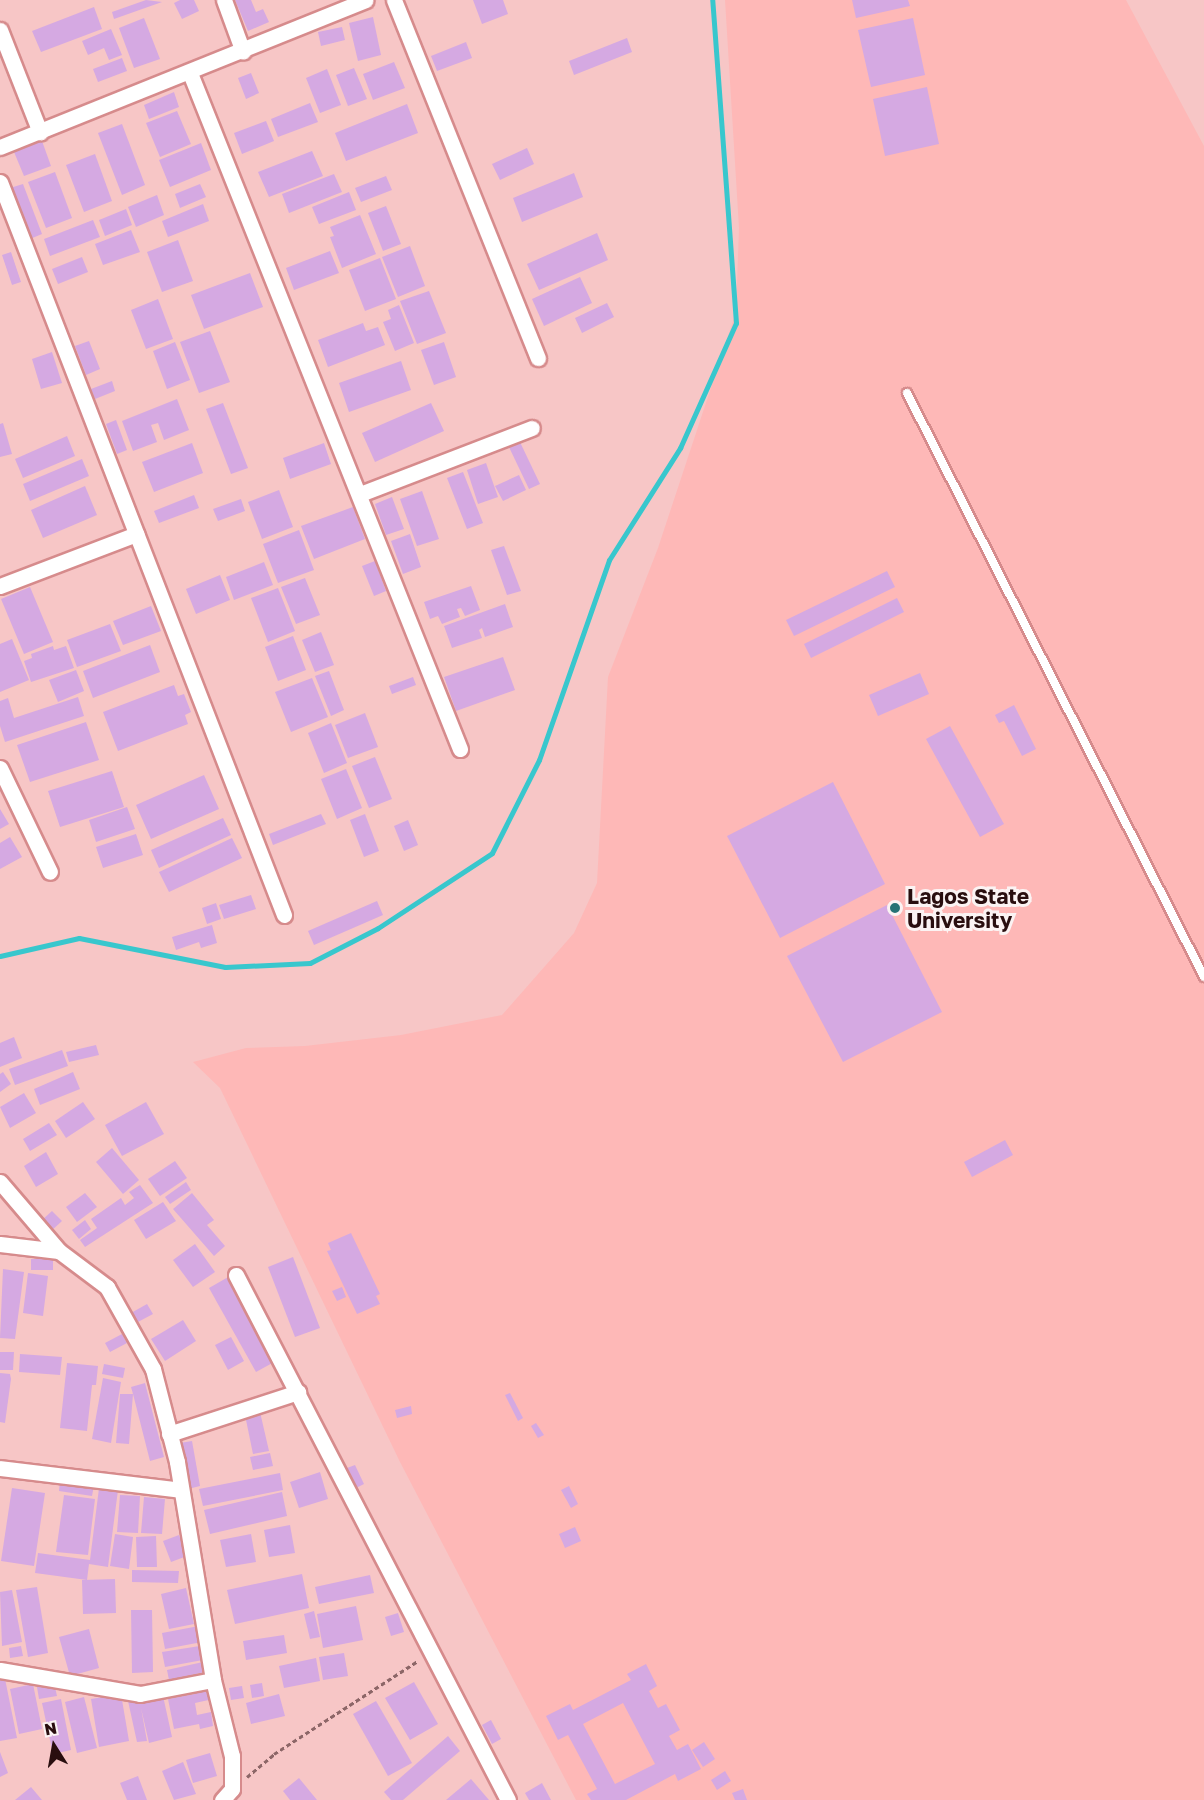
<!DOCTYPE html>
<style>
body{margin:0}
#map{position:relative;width:1204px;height:1800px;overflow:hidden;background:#f7c6c6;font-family:"Golos Text",sans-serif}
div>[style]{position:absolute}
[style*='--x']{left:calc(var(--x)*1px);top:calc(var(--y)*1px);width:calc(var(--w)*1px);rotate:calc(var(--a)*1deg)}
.built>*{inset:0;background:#feb8b7}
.stream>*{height:5px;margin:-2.5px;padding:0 2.5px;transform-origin:2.5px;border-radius:2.5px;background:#38c7cd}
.building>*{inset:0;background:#d5a9e2}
.path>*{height:3px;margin-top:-1.5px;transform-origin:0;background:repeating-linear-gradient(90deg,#8c6667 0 4.5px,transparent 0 7.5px)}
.roads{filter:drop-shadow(2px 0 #d68b8c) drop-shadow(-2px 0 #d68b8c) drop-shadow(0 2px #d68b8c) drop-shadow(0 -2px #d68b8c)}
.lane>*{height:8px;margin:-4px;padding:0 4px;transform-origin:4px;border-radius:4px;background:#fff}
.street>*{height:15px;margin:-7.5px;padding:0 7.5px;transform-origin:7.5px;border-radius:7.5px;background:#fff}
.dots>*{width:16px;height:16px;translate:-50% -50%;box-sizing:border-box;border:3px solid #fbf3f3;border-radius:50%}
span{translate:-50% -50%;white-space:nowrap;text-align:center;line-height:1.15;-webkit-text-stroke:6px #fbf3f3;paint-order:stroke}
.poi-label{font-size:21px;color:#290e0f;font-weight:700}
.left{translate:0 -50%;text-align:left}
.north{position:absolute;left:24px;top:1716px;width:60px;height:60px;-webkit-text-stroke:4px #fbf3f3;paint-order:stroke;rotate:349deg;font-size:16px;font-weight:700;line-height:24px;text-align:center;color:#290e0f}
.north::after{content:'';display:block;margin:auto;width:21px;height:27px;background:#290e0f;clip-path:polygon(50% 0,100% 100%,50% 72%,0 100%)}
</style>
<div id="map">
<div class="built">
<div style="clip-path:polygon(725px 0,1126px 0,1204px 146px,1204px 1800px,576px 1800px,400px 1462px,220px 1088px,193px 1062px,246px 1048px,305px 1046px,401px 1035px,502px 1015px,574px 933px,597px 883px,608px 677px,658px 548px,736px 312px,739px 228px)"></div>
</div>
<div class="stream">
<div style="--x:0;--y:956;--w:81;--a:-12.8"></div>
<div style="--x:79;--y:938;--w:149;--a:11.2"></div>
<div style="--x:225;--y:967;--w:85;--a:-2.7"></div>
<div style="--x:310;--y:963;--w:76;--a:-27.2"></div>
<div style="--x:378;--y:928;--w:136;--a:-33.3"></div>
<div style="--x:492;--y:853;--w:104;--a:-63.2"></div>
<div style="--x:539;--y:760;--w:212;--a:-70.7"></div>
<div style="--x:609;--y:560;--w:133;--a:-57.6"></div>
<div style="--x:680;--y:448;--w:137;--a:-65.9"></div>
<div style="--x:736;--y:323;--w:324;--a:-94.2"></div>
</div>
<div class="building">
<div style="clip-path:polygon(146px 0,162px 2px,114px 19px,112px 12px)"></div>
<div style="clip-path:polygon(180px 0,194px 0,199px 11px,182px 19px,174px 3px)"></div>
<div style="clip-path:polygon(235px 0,251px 0,256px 12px,263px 9px,269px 22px,248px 31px)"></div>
<div style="clip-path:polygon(473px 0,503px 0,508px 14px,482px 24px)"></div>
<div style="clip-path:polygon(852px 0,908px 0,910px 6px,856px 18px)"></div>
<div style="clip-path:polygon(94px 7px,102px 29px,41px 52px,32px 31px)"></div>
<div style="clip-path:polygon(373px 17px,381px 55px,358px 61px,349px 23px)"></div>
<div style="clip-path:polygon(144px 18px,160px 59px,134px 68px,119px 28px)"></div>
<div style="clip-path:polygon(913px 18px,925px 75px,871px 87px,858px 30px)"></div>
<div style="clip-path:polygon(342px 27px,345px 40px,321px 46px,318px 32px)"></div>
<div style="clip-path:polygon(111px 29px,122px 55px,109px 60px,104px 48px,88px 55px,82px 41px)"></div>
<div style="clip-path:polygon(627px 38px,632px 52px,574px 75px,569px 61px)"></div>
<div style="clip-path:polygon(466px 42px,472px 58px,437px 71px,431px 56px)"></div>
<div style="clip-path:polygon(122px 58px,127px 71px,98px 82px,93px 69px)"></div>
<div style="clip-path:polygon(394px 62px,405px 88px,373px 100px,363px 74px)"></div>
<div style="clip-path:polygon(354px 68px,367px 99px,348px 106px,336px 75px)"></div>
<div style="clip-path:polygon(327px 69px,341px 105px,320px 113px,306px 78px)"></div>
<div style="clip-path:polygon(251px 73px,259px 93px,246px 99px,238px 78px)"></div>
<div style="clip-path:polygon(927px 87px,939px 144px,885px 156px,873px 99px)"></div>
<div style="clip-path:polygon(174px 92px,179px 107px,149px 119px,144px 105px)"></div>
<div style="clip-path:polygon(310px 103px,318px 122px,278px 137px,271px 119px)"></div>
<div style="clip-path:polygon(407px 104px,418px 133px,346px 161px,335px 133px)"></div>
<div style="clip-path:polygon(177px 111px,191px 144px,160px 157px,146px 123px)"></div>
<div style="clip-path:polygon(266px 121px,274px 141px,242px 154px,234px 133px)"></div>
<div style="clip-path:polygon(122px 124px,145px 185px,122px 195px,98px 133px)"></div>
<div style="clip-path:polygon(42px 141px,51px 166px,24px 176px,14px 152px)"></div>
<div style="clip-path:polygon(201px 143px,211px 170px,170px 187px,159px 160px)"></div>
<div style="clip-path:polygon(527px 148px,534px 164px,500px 180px,492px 164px)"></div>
<div style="clip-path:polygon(312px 151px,323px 176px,269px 197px,258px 172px)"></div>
<div style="clip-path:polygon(95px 154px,112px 201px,84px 212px,66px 165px)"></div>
<div style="clip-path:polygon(55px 172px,72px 218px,46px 228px,28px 182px)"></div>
<div style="clip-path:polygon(574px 173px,583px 197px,522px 222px,513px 198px)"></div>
<div style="clip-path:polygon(334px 174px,342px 192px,289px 213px,282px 194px)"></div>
<div style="clip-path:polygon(386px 176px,392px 190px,361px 202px,355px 188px)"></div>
<div style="clip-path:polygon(23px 184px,42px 234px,30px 239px,10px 188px)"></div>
<div style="clip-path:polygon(200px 184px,206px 197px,180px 208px,175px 194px)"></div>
<div style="clip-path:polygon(349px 192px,356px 210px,319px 224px,312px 207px)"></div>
<div style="clip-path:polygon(157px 195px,164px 215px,136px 227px,128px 207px)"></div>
<div style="clip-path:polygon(203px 204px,209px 221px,168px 237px,162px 221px)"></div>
<div style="clip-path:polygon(386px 206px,401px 244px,383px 251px,368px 213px)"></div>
<div style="clip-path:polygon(126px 209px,132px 225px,105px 236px,99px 220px)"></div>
<div style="clip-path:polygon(360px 215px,376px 254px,342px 268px,330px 237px,334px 236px,330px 227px)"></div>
<div style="clip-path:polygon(93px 220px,100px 237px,50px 256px,44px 239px)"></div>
<div style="clip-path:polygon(131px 230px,140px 252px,103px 265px,95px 244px)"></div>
<div style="clip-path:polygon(597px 233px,608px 260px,539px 290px,527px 264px)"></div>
<div style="clip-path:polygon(178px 240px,193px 281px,162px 292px,147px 252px)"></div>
<div style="clip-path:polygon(410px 246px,425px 286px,398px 297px,382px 257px)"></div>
<div style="clip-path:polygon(330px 251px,339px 273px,294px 290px,286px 268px)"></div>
<div style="clip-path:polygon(11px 252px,21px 282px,12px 285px,2px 255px)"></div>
<div style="clip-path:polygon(82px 257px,88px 272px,58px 284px,52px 269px)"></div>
<div style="clip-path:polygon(380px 258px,396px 299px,365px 311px,349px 270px)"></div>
<div style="clip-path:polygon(250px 273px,263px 307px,204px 329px,191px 295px)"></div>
<div style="clip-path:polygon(580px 277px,592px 303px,544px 326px,532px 299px)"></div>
<div style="clip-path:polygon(429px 291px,446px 333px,417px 344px,400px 301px)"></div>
<div style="clip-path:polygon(158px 299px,173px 339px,146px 349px,131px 310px)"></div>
<div style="clip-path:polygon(607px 303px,614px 317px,582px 333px,575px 318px)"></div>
<div style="clip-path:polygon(399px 305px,414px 343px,395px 351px,383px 322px,391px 319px,388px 310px)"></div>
<div style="clip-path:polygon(363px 323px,366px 331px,378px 327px,385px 345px,328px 367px,318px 340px)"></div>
<div style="clip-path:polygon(210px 331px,230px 382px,199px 393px,180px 342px)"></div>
<div style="clip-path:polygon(89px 341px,100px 369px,86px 375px,75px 346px)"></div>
<div style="clip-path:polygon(175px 342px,190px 380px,167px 389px,153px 351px)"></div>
<div style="clip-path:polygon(444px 342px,456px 377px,434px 385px,421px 350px)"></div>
<div style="clip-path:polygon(52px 352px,62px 383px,41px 389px,32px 359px)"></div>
<div style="clip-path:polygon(401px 361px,411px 390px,349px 412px,339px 383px)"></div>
<div style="clip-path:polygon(112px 381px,115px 391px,95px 399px,91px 389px)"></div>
<div style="clip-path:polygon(177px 399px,189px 430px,164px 440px,158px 423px,151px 425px,157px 442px,133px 451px,122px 421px)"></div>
<div style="clip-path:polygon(223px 403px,248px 468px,231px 474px,206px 409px)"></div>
<div style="clip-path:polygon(431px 403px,444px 431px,375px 462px,362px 433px)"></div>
<div style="clip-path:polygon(116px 420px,127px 450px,117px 454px,106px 424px)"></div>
<div style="clip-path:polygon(3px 423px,12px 454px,0 457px,0 424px)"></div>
<div style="clip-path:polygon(67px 436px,75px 456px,23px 478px,15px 459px)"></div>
<div style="clip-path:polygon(519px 440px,540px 484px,529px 489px,508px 445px)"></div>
<div style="clip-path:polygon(192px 443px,203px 473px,154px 492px,142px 462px)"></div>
<div style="clip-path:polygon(324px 443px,331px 464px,290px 479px,283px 458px)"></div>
<div style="clip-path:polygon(82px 459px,89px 476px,30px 501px,23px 484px)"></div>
<div style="clip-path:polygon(486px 463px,498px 497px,478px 504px,467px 470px)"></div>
<div style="clip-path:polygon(463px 472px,483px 523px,467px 529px,447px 478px)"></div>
<div style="clip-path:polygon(519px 475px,526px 490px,503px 501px,495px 486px)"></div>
<div style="clip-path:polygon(85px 486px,97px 515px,43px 538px,31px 510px)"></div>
<div style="clip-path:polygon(279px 490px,293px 527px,262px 539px,248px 502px)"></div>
<div style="clip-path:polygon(422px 491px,439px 539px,417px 546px,400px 499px)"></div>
<div style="clip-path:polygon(194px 495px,199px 508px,159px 523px,154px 511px)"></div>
<div style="clip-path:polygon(392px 497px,404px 529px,386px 535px,375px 504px)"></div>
<div style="clip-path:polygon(241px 499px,245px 511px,218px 521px,213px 509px)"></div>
<div style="clip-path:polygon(353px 507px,365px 539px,314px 559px,301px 526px)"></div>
<div style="clip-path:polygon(299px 530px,314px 570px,278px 583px,263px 544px)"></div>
<div style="clip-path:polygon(410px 534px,421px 567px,403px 574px,391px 541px)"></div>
<div style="clip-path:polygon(504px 546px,521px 591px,507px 595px,491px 550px)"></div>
<div style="clip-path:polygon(375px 561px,386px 591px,374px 596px,362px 566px)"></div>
<div style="clip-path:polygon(264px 562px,273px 585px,234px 600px,226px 577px)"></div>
<div style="clip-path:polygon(887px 571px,895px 587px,794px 636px,786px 620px)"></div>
<div style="clip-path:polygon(220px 575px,230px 600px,196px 614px,186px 589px)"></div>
<div style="clip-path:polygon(305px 578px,320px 615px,296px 624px,281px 587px)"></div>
<div style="clip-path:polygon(471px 586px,480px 610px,465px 616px,461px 608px,457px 609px,460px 617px,442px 624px,438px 616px,430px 619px,424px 602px)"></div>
<div style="clip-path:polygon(30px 587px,53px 642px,24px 654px,1px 599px)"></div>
<div style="clip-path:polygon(278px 588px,295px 631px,268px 642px,251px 598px)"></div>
<div style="clip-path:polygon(897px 598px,904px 612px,811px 658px,804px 644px)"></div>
<div style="clip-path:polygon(505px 604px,513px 627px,485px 637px,482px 628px,479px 630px,482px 638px,452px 648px,444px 626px)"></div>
<div style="clip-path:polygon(151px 606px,161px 631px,123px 645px,113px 621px)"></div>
<div style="clip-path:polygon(110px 624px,121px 651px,77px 667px,67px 640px)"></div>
<div style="clip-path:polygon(321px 632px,334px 665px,315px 672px,302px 640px)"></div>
<div style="clip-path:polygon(293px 636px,306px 670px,278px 681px,265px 647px)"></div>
<div style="clip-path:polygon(12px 639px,29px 680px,0 692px,0 644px)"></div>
<div style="clip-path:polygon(150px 645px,160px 672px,93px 698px,83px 671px)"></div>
<div style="clip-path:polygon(53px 646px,54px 650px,66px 646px,74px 668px,31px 682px,24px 661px,32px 658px,31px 654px)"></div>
<div style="clip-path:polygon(503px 657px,515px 690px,456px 711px,444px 677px)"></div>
<div style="clip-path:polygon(76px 670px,84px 691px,58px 702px,49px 680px)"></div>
<div style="clip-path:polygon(329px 671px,344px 710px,331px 716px,315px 676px)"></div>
<div style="clip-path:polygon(920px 673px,929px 694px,878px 716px,869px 695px)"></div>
<div style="clip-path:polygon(413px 677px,416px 685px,392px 694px,389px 686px)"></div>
<div style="clip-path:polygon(312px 678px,328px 717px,291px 732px,275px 692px)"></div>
<div style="clip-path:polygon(174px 685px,178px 696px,184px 694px,191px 712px,185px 715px,188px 724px,118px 751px,103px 712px)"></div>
<div style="clip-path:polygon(78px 697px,84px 716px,5px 742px,0 726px,0 701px,8px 698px,14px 718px)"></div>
<div style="clip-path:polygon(1014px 705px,1036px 749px,1022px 756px,1004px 721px,999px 723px,995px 715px)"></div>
<div style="clip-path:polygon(365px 713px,378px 747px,348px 758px,335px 725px)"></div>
<div style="clip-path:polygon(86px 722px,99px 760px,30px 782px,17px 745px)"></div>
<div style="clip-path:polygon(331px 723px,347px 763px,324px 773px,308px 733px)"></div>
<div style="clip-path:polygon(950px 726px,1004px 824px,980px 837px,926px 739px)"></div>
<div style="clip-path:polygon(375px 757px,392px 799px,369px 808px,352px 766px)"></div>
<div style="clip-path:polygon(346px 769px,362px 808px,337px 819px,321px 779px)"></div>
<div style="clip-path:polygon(112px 771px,124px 807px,60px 827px,48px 791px)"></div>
<div style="clip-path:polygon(204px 775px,219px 809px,151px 839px,136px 805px)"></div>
<div style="clip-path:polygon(833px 782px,885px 884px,780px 938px,727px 836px)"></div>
<div style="clip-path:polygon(127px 807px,135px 829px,96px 842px,89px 820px)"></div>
<div style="clip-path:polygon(0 809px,9px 824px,0 829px)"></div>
<div style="clip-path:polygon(321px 814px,326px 824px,273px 845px,269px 834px)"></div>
<div style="clip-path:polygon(365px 814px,379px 851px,364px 857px,350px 820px)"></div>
<div style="clip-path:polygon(223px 818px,231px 835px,159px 868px,151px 850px)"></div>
<div style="clip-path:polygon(408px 820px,418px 845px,404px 851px,394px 826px)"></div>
<div style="clip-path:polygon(136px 834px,143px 855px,103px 868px,96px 847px)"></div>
<div style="clip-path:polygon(10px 837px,22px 857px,0 869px,0 843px)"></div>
<div style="clip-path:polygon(232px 838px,242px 858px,169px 892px,159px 872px)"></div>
<div style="clip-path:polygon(251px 895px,256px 909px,224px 919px,219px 905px)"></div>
<div style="clip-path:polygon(377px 901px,383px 915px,314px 945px,308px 931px)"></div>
<div style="clip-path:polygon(216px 903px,221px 919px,207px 924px,202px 908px)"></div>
<div style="clip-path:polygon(887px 905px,942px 1012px,843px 1062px,787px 956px)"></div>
<div style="clip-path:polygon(212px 925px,217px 943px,201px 948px,199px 942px,176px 950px,172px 937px)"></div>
<div style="clip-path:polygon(14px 1037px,22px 1058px,0 1067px,0 1043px)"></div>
<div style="clip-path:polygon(96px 1045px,99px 1055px,69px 1062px,66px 1052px)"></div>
<div style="clip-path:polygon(62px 1050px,68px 1066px,15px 1085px,9px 1069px)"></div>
<div style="clip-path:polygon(3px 1072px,11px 1084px,0 1092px,0 1074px)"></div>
<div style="clip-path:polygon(73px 1072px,80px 1089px,40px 1105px,34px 1089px)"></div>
<div style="clip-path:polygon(24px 1093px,36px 1113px,10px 1128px,0 1107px)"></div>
<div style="clip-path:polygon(83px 1102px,95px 1119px,66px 1138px,55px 1121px)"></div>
<div style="clip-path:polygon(146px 1102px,164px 1134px,122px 1156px,105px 1125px)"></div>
<div style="clip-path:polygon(49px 1123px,57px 1135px,30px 1151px,23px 1139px)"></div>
<div style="clip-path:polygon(1005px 1140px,1013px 1155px,972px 1177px,964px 1162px)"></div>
<div style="clip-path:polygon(112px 1148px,139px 1180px,123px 1194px,96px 1162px)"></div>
<div style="clip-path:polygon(46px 1152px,58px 1174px,36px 1187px,24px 1166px)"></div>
<div style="clip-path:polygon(175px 1161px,187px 1178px,160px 1196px,148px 1179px)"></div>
<div style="clip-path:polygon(186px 1182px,191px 1190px,170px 1204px,165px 1197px)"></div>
<div style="clip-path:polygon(140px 1185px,153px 1203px,85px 1247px,80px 1240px,97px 1228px,91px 1219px,121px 1198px,125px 1205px,134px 1198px,129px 1192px)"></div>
<div style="clip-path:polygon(85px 1193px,97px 1207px,77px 1222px,66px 1207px)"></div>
<div style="clip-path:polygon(192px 1193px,214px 1220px,207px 1225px,225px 1246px,214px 1256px,173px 1209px)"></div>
<div style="clip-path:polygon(163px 1202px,176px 1221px,146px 1239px,134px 1220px)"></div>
<div style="clip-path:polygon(52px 1211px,62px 1221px,50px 1232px,41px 1221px)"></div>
<div style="clip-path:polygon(85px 1220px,91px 1229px,79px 1239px,72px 1230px)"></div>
<div style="clip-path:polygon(351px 1233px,380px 1294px,376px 1296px,380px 1304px,357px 1314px,327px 1251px,331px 1250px,328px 1243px)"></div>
<div style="clip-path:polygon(195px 1244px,215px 1272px,193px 1287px,173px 1260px)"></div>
<div style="clip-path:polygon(293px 1257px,320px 1328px,295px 1337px,268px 1267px)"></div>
<div style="clip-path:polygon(31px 1259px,53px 1259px,53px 1270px,31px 1270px)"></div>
<div style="clip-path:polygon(3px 1269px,24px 1272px,15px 1339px,0 1338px)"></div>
<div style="clip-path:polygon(28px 1273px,48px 1276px,43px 1316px,23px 1313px)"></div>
<div style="clip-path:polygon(230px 1276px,276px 1361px,256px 1372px,209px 1288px)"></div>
<div style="clip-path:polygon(342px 1287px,346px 1297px,337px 1301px,332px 1291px)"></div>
<div style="clip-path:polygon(147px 1304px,153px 1314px,136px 1323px,131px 1313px)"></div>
<div style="clip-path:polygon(183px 1320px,196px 1341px,165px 1361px,151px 1339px)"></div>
<div style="clip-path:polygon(122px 1334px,127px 1343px,110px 1352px,105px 1343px)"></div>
<div style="clip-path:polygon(231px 1337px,244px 1361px,228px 1370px,215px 1345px)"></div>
<div style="clip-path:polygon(0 1352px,14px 1352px,13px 1370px,0 1370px)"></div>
<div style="clip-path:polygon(20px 1354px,62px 1357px,60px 1375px,19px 1372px)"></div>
<div style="clip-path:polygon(67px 1363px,98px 1366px,96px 1385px,92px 1385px,87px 1431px,60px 1428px)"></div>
<div style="clip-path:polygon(104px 1364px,125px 1368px,123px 1378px,102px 1374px)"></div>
<div style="clip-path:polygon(0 1373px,10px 1374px,11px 1379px,5px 1423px,0 1422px)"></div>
<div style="clip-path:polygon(103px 1378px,121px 1382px,111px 1443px,92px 1439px)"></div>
<div style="clip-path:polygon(145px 1383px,164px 1457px,150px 1461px,133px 1394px,129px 1444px,116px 1443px,120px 1394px,133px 1394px,131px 1387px)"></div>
<div style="clip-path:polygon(510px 1393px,523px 1418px,518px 1421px,505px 1395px)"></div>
<div style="clip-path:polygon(411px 1406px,412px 1414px,397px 1418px,395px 1410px)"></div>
<div style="clip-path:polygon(260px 1412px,269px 1451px,253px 1454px,245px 1415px)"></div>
<div style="clip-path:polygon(536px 1423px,544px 1435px,538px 1438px,531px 1426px)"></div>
<div style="clip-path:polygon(192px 1441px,200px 1486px,188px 1489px,180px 1443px)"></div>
<div style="clip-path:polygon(270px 1453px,273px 1466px,253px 1470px,250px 1457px)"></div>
<div style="clip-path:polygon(355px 1465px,364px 1484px,356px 1488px,347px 1468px)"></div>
<div style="clip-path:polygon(320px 1472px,328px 1499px,299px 1508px,290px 1482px)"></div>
<div style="clip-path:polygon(280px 1473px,283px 1490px,203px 1506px,199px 1489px)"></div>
<div style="clip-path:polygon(60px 1481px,94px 1485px,92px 1496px,59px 1491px)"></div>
<div style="clip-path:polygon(569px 1486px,578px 1504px,571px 1508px,561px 1490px)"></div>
<div style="clip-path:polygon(12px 1488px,45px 1493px,34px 1566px,1px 1561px)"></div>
<div style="clip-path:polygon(99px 1488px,118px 1490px,108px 1567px,89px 1564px,87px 1580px,35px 1573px,38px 1553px,90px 1560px)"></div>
<div style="clip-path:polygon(282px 1492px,287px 1516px,210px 1534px,204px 1510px)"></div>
<div style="clip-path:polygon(64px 1495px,95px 1499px,88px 1555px,56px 1552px)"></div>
<div style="clip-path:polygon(120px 1495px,140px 1496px,138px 1533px,117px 1532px)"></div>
<div style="clip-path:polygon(144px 1497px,165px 1499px,162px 1534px,141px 1533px)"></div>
<div style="clip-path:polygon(290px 1525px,295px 1553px,269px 1557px,264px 1530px)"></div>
<div style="clip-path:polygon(575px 1527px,581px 1541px,565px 1548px,559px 1534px)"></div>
<div style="clip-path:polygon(115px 1534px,133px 1537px,129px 1569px,110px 1566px)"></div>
<div style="clip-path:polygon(251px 1534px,256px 1562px,226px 1567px,220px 1540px)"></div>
<div style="clip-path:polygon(179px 1535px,187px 1556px,171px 1562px,163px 1541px)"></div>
<div style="clip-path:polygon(156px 1536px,157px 1567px,137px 1567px,136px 1537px)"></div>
<div style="clip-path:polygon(132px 1570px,179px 1571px,178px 1583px,132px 1582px)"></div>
<div style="clip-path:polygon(302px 1574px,309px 1608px,235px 1624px,227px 1590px)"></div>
<div style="clip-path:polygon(370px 1575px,374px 1593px,319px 1604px,315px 1587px)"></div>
<div style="clip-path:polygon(115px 1579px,116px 1613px,83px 1614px,82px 1580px)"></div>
<div style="clip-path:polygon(37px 1587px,48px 1653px,28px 1657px,16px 1590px)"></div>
<div style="clip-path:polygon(186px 1588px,194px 1624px,169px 1629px,161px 1594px)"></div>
<div style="clip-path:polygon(12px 1590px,22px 1642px,2px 1646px,0 1592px)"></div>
<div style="clip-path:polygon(356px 1606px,363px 1640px,323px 1648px,317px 1614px)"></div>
<div style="clip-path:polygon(131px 1610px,152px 1610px,153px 1672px,132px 1673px)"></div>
<div style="clip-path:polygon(314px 1611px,320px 1637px,310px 1639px,304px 1614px)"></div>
<div style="clip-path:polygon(398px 1613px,404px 1632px,391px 1636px,385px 1617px)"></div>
<div style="clip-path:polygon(199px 1626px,202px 1642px,165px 1649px,162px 1633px)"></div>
<div style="clip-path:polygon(89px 1629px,99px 1668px,70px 1676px,59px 1637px)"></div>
<div style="clip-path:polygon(284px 1635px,287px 1653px,246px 1660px,243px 1641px)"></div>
<div style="clip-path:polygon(206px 1645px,208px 1659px,165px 1667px,162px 1652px)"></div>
<div style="clip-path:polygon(21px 1646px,23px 1656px,10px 1658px,9px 1648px)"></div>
<div style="clip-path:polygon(344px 1653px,348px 1676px,323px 1680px,319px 1657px)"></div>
<div style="clip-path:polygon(316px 1658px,320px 1681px,284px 1688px,279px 1666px)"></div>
<div style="clip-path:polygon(203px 1662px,205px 1672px,169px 1680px,167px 1670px)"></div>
<div style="clip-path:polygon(evenodd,646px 1664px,657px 1686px,649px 1691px,658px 1708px,666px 1704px,680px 1730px,669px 1736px,677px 1750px,688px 1744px,701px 1769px,678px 1781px,675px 1774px,626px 1800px,591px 1800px,587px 1794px,597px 1789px,568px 1735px,558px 1740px,546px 1716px,570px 1704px,573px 1710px,631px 1680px,627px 1674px,646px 1664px,623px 1703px,655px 1764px,615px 1784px,583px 1724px,623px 1703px)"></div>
<div style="clip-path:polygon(4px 1674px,17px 1738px,0 1741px,0 1675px)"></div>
<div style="clip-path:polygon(414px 1682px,438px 1724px,410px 1740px,385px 1698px)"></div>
<div style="clip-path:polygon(54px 1683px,57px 1696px,39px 1699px,37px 1687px)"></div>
<div style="clip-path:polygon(262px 1683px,264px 1696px,252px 1698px,250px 1685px)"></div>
<div style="clip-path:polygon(33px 1684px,42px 1729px,19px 1734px,10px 1689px)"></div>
<div style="clip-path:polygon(210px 1686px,213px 1699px,195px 1703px,197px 1715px,211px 1712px,213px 1726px,200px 1729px,199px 1724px,174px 1729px,168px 1699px,194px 1694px,189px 1690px)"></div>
<div style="clip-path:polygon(242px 1686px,244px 1698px,231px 1700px,229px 1688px)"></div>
<div style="clip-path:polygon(121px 1694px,129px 1741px,99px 1747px,91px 1699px)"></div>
<div style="clip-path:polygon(279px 1694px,285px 1716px,251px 1724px,246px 1703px)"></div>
<div style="clip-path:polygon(163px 1696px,172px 1737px,149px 1743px,141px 1708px,147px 1741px,137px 1742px,128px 1701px)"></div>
<div style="clip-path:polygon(84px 1697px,97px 1748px,77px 1753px,65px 1702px)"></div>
<div style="clip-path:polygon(61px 1699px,71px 1750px,53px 1754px,42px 1703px)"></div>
<div style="clip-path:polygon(376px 1701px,412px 1763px,388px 1776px,353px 1714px)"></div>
<div style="clip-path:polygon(491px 1720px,501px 1739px,492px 1744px,482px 1725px)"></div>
<div style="clip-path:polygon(448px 1736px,460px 1751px,403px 1800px,391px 1800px,384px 1792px)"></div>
<div style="clip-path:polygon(704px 1742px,715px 1759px,703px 1767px,692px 1750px)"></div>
<div style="clip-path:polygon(0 1752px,8px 1773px,0 1777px)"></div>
<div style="clip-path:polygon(210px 1753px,217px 1776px,193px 1783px,186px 1760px)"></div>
<div style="clip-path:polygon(183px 1762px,196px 1794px,174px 1800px,162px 1771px)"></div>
<div style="clip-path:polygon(725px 1771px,731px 1781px,717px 1790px,711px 1780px)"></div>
<div style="clip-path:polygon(138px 1776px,147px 1800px,127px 1800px,120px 1783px)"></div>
<div style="clip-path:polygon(299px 1778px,317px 1800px,290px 1800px,283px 1791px)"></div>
<div style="clip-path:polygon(471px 1779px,489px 1800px,446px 1800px)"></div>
<div style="clip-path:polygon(542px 1783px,551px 1800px,529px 1800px,525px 1793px)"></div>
<div style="clip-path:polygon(31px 1787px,42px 1800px,15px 1800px)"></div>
<div style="clip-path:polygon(743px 1789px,747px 1800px,735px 1800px,732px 1793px)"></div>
</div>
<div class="path">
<div style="--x:247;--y:1777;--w:35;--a:-40"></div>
<div style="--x:274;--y:1754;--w:171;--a:-32.9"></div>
</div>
<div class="roads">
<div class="lane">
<div style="--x:907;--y:393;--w:655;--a:63.04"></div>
</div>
<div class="street">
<div style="--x:224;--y:0;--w:55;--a:69.9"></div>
<div style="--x:394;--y:0;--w:386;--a:68.1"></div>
<div style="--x:0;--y:30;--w:110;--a:68.6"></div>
<div style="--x:190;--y:73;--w:728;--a:68.23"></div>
<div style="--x:0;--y:147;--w:394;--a:-21.9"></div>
<div style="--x:0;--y:182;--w:786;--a:68.82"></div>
<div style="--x:360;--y:494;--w:184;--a:-21"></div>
<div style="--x:0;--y:586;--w:146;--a:-20.9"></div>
<div style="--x:0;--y:768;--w:115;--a:64.3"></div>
<div style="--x:0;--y:1182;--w:91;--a:49.5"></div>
<div style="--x:59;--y:1251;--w:60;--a:36.9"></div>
<div style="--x:107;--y:1287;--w:94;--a:60.7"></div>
<div style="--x:153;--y:1369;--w:96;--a:75.5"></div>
<div style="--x:177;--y:1462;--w:221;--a:80.6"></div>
<div style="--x:213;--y:1680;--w:78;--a:76"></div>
<div style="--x:232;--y:1756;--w:33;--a:90"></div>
<div style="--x:232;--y:1789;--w:15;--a:132"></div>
<div style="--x:0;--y:1244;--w:59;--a:6.8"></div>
<div style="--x:236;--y:1275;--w:591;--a:62.61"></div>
<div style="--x:169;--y:1434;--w:136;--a:-18"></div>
<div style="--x:0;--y:1468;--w:182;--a:6.9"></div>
<div style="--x:0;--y:1670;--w:142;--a:9.7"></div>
<div style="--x:140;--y:1694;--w:74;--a:-10.9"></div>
</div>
</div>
<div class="dots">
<div style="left:895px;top:908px;background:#277275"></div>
</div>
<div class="poi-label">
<span class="left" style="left:907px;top:908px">Lagos State<br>University</span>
</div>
<div class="north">N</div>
</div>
